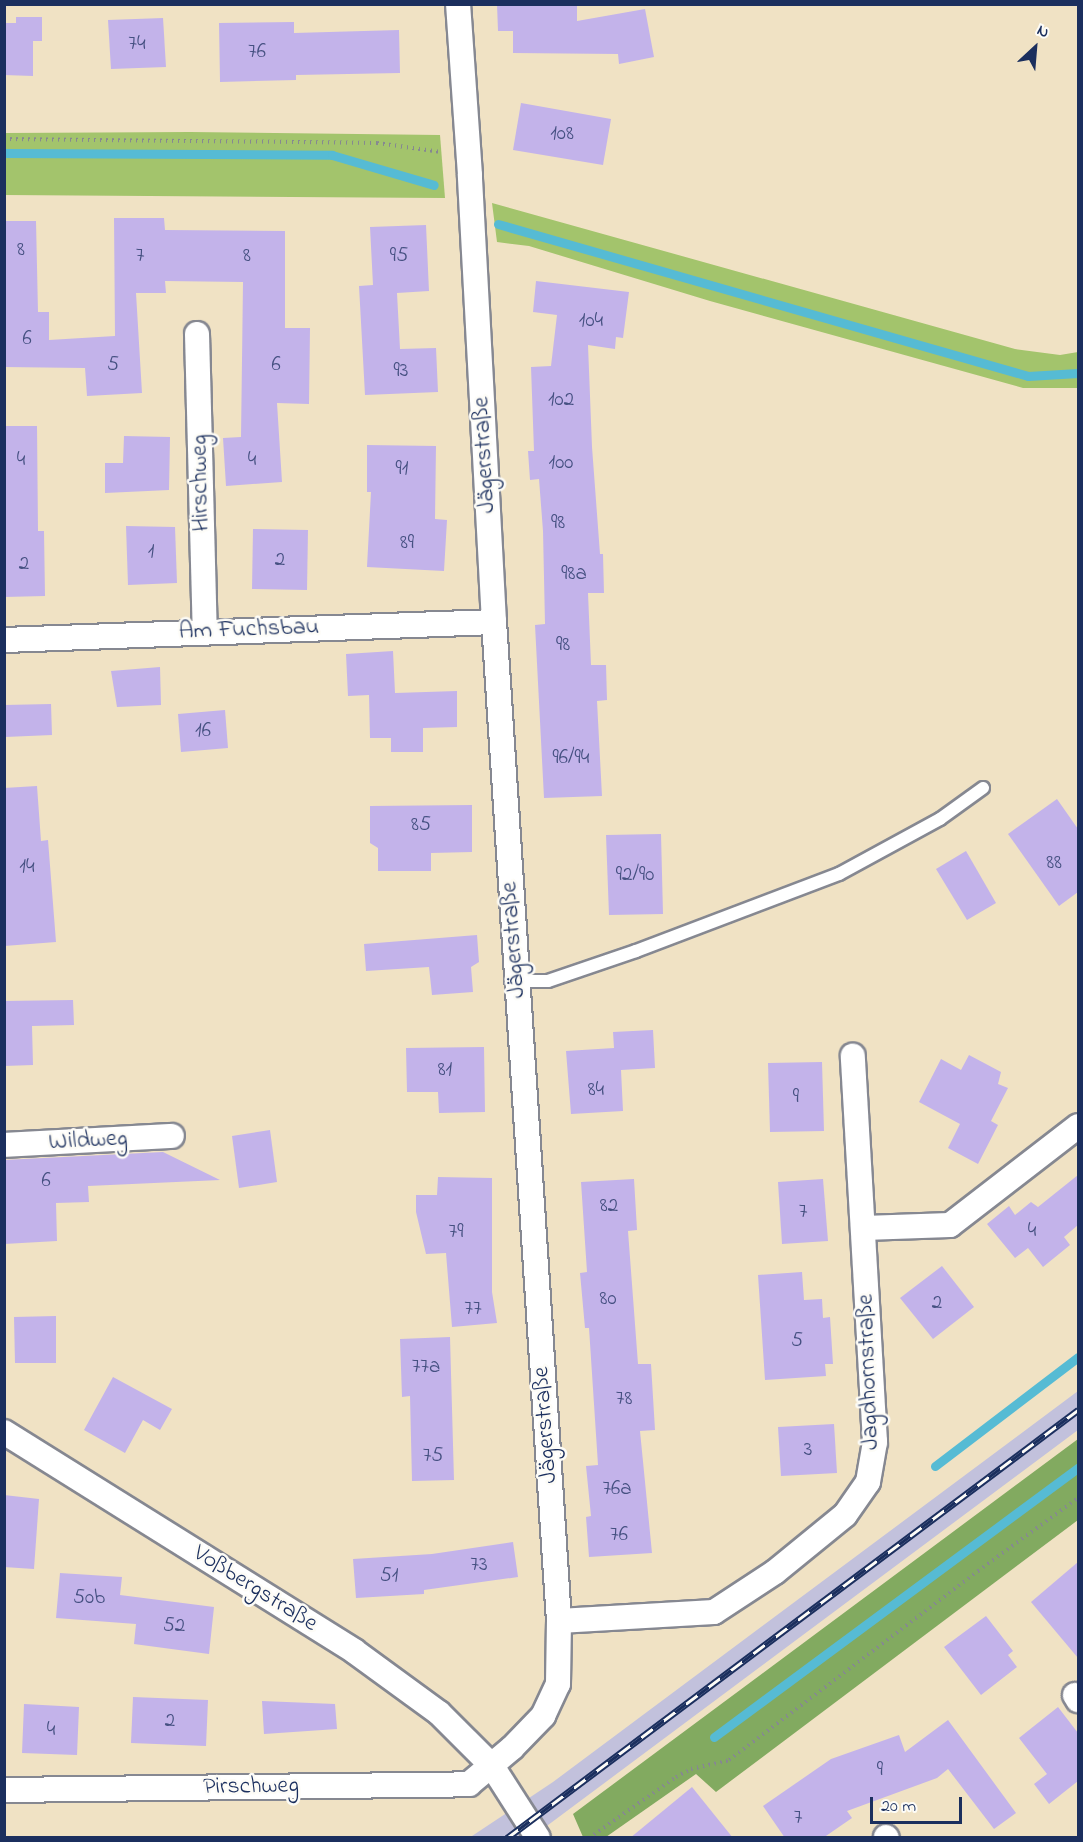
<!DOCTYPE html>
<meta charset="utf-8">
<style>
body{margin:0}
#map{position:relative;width:1083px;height:1842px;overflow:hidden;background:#f0e2c4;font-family:"Indie Flower",sans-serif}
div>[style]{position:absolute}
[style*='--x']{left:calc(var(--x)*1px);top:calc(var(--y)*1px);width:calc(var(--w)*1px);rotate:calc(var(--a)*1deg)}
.industrial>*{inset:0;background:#c2c1dc}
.green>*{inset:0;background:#a3c46c}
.forest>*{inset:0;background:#82aa60}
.stream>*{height:9px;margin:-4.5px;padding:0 4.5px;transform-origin:4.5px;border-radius:4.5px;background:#56bbd4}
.building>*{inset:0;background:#c3b3ea}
.path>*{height:4px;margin-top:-2px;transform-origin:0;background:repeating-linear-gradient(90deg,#868891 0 1.5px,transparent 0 6px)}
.roads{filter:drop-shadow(2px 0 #868891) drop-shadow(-2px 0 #868891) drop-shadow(0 2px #868891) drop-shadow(0 -2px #868891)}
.lane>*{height:12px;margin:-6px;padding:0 6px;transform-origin:6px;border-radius:6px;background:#fff}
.street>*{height:24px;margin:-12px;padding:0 12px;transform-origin:12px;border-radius:12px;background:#fff}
.rail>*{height:7px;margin-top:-3.5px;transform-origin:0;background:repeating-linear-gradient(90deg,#fdfcf7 0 14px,#1b2f5e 0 28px);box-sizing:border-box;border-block:2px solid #1b2f5e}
span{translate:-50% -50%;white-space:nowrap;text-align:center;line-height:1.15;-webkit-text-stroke:5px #fdfcf7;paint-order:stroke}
.number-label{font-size:21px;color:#455081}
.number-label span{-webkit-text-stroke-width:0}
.street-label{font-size:24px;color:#1b2f5e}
.frame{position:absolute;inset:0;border:6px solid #1b2f5e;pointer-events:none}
.north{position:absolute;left:1005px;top:18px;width:60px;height:60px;-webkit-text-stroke:4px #fdfcf7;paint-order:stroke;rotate:26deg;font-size:16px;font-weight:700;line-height:24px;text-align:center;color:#1b2f5e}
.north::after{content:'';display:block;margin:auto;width:21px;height:27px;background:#1b2f5e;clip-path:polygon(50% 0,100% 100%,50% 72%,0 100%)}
.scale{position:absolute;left:870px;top:1797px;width:92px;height:27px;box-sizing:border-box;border:3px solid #1b2f5e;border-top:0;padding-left:8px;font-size:18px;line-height:21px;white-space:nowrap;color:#1b2f5e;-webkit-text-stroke:4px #fdfcf7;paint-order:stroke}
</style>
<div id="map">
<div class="industrial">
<div style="clip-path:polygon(1078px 1391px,1078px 1430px,532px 1837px,469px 1838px,553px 1782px)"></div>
</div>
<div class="green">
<div style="clip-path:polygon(190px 132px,440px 135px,445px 198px,5px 195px,5px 133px)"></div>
<div style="clip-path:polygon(492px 203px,1015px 349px,1060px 355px,1078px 352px,1078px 388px,1023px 388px,710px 301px,529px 246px,497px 242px)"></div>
</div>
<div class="forest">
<div style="clip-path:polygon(1078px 1439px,1078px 1520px,716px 1792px,696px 1774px,606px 1837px,583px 1837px,573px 1814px)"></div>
</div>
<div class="stream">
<div style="--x:4;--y:153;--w:328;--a:0.3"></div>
<div style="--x:332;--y:155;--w:106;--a:16.4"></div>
<div style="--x:498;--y:224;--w:551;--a:16"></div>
<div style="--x:1028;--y:376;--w:50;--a:-3.4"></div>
<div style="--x:935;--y:1466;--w:180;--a:-37.3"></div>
<div style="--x:714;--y:1737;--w:453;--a:-36.5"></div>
</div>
<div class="building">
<div style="clip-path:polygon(497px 4px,577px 4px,577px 21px,645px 9px,654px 57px,619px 64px,618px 54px,513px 53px,513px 31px,498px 31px)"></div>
<div style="clip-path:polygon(16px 17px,42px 17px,42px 41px,33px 41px,33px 76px,4px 75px,4px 23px,16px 23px)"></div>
<div style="clip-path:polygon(163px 18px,166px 67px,111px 69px,108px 20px)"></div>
<div style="clip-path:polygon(294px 22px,294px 33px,399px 30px,400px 73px,296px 75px,296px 80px,220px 82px,219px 23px)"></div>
<div style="clip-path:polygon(521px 103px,611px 119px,603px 165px,513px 150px)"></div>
<div style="clip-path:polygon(114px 218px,164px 218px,165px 230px,285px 231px,285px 328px,310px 328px,309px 404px,277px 403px,282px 482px,226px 486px,223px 438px,241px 437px,243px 282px,165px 281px,166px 293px,136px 293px,142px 393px,87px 396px,85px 368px,4px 367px,4px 221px,36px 221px,38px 312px,49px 312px,49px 340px,115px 336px)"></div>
<div style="clip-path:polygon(426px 225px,429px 291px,397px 293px,400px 349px,436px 348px,438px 392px,365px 395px,359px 286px,373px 285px,370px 227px)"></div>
<div style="clip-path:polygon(536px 281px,629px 292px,623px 338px,616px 337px,615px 349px,588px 345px,592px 447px,600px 554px,603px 554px,604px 593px,588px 593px,591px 665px,606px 665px,607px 700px,597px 701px,602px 796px,544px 798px,535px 625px,545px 624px,543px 531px,539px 479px,530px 480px,528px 451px,534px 451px,531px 367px,551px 366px,557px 315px,533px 312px)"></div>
<div style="clip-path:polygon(4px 426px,37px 426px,38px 531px,44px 531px,45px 596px,4px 597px)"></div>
<div style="clip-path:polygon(124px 436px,170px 437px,169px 490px,105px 493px,105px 463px,123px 463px)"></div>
<div style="clip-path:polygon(367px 445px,436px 446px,435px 519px,447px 520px,444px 571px,367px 567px,371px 492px,367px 492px)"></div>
<div style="clip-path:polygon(126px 526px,175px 527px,177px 583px,128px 585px)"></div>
<div style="clip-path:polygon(253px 529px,308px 530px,307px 590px,252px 589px)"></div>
<div style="clip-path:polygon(393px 651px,395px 693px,457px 691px,457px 727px,423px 728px,423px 752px,391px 752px,391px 738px,370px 738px,369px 695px,348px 696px,346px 654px)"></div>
<div style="clip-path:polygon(160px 667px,161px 705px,117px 707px,111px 671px)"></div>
<div style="clip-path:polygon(51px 704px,52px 735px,5px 737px,4px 705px)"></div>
<div style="clip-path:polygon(225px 710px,228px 748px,181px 752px,178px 714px)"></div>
<div style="clip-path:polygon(37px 786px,41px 841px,48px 840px,56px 942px,4px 946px,4px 788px)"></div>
<div style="clip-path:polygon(1057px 799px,1078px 829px,1078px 892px,1059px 906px,1008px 834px)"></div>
<div style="clip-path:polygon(472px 805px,472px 852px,431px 853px,431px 871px,378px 871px,378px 848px,370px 843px,370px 806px)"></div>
<div style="clip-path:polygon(661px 834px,663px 914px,609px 915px,606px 835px)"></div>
<div style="clip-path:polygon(966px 851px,996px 903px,967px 920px,936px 869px)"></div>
<div style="clip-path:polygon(477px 935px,479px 962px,471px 967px,473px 992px,432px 995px,429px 967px,366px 971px,364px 944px)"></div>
<div style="clip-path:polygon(73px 1000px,74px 1025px,32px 1026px,33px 1065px,4px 1066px,4px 1001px)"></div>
<div style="clip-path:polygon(653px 1030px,655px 1068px,621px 1070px,623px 1111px,571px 1114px,566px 1051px,614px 1048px,613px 1032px)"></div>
<div style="clip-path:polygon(484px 1047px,485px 1112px,439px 1113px,438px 1092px,407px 1092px,406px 1048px)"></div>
<div style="clip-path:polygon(969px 1055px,1001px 1072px,998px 1084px,1008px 1088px,991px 1121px,998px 1125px,978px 1164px,948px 1148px,960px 1124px,919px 1102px,941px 1059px,961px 1070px)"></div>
<div style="clip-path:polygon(822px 1062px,824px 1131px,770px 1132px,768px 1063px)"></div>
<div style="clip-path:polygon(270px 1130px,277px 1182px,239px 1188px,232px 1136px)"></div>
<div style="clip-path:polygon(163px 1152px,220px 1180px,88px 1186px,89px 1202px,56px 1203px,57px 1241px,4px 1244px,4px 1160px)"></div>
<div style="clip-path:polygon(1078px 1175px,1078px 1225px,1064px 1237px,1070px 1245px,1043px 1267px,1028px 1248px,1015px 1258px,987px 1224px,1009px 1206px,1015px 1215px,1031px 1202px,1038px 1207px)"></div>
<div style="clip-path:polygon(438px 1177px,492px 1178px,492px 1292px,497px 1323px,452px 1327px,446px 1253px,426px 1254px,416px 1212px,416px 1195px,437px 1195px)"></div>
<div style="clip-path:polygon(634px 1179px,637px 1230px,628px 1231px,638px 1364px,651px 1364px,655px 1430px,640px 1431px,652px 1553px,589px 1557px,586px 1517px,591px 1516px,586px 1466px,598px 1465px,589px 1328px,585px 1328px,580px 1273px,587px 1272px,581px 1182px)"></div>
<div style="clip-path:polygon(823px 1179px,828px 1241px,782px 1244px,778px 1182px)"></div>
<div style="clip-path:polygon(942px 1266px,974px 1307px,933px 1339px,900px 1298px)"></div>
<div style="clip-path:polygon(802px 1272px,804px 1300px,822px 1299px,823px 1318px,830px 1317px,833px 1364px,825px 1364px,826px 1376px,765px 1380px,758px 1275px)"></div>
<div style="clip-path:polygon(56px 1316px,56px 1363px,15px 1363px,14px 1317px)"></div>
<div style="clip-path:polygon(450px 1337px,454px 1480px,412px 1481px,410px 1396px,402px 1397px,400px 1339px)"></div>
<div style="clip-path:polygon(113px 1377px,172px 1409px,160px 1430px,143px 1420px,125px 1453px,84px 1430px)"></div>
<div style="clip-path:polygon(834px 1424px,837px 1473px,781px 1476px,778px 1427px)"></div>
<div style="clip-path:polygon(4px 1495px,39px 1499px,34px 1569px,4px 1567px)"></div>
<div style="clip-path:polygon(513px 1542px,518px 1577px,424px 1590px,424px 1594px,356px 1598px,353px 1559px,432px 1554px)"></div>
<div style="clip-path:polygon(1078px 1562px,1078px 1658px,1031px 1602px)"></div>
<div style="clip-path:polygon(60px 1573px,122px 1577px,120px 1595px,214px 1607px,209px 1654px,134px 1644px,136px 1624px,56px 1618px)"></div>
<div style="clip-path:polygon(986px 1616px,1013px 1651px,1008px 1655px,1017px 1667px,981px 1695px,944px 1647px)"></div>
<div style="clip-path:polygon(133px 1697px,208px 1700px,206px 1746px,131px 1743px)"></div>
<div style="clip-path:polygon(262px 1701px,335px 1704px,337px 1729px,264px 1734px)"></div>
<div style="clip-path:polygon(24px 1704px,79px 1707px,77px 1755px,22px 1753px)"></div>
<div style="clip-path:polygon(1058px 1707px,1078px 1733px,1078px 1781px,1049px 1804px,1034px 1784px,1047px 1774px,1019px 1738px)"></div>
<div style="clip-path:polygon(948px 1720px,1016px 1813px,994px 1829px,948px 1769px,937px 1778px,847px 1811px,852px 1818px,823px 1838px,785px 1838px,763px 1806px,831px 1759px,899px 1735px,905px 1752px)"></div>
<div style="clip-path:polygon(692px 1787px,733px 1838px,630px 1838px)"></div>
</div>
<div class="path">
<div style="--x:4;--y:139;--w:373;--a:0.6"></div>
<div style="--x:377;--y:143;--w:65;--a:8"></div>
<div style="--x:589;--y:1838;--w:106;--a:-35"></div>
<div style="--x:676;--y:1777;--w:17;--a:-28"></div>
<div style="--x:691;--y:1769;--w:39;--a:-13"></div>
<div style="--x:729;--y:1760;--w:313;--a:-37.2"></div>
<div style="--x:978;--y:1571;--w:124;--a:-36.1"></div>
</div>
<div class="roads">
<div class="lane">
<div style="--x:517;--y:981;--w:31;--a:0"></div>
<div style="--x:548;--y:981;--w:93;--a:-18.8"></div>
<div style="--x:636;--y:951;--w:217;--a:-20.8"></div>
<div style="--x:839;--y:874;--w:115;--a:-28.6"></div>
<div style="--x:940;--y:819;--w:53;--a:-35.8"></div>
</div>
<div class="street">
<div style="--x:197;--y:334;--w:297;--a:88.5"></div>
<div style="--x:4;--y:640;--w:490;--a:-2.1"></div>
<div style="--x:4;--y:1145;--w:168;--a:-3.1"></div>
<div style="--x:864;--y:1228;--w:86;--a:-2"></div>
<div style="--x:950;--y:1225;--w:162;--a:-37.7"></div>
<div style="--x:4;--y:1432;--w:413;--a:32"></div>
<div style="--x:354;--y:1651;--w:105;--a:36.1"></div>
<div style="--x:439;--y:1713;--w:75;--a:45"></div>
<div style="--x:492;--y:1766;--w:85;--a:57.4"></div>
<div style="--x:559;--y:1621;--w:155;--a:-3.3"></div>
<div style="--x:714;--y:1612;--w:73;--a:-33.3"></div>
<div style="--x:775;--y:1572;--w:90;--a:-39.2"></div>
<div style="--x:845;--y:1515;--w:40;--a:-55.1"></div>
<div style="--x:868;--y:1482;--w:41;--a:-80.1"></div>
<div style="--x:875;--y:1442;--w:387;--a:-93.3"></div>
<div style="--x:1075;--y:1695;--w:6;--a:59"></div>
<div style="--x:4;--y:1790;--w:465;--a:-0.7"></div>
<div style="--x:469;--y:1784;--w:56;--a:-39.9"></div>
<div style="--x:512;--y:1748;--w:45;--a:-45.9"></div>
<div style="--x:543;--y:1716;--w:35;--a:-65"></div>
<div style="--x:558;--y:1684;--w:63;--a:-89.1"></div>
<div style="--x:559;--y:1621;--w:1001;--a:-93.72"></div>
<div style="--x:494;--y:622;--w:448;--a:-93.1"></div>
<div style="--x:470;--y:175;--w:171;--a:-94"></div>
<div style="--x:886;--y:1837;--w:1;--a:45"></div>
</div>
</div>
<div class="rail">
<div style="--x:507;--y:1838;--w:714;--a:-36.85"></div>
</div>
<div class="number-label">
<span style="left:137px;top:44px">74</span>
<span style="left:257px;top:52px">76</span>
<span style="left:562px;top:134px">108</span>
<span style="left:21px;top:250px">8</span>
<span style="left:140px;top:256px">7</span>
<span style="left:247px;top:256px">8</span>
<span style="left:399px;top:256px">95</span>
<span style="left:591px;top:321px">104</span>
<span style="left:27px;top:339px">6</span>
<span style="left:113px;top:365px">5</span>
<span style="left:276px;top:365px">6</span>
<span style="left:401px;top:371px">93</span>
<span style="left:561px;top:400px">102</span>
<span style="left:21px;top:460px">4</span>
<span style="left:252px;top:460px">4</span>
<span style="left:561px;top:463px">100</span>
<span style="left:402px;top:469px">91</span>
<span style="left:558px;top:523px">98</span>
<span style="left:407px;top:543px">89</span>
<span style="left:151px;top:552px">1</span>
<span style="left:280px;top:560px">2</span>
<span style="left:24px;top:564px">2</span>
<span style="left:574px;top:574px">98a</span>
<span style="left:563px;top:645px">98</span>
<span style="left:203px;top:731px">16</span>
<span style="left:571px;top:758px">96/94</span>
<span style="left:421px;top:825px">85</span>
<span style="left:1054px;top:863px">88</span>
<span style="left:27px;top:867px">14</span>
<span style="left:635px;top:875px">92/90</span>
<span style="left:445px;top:1070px">81</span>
<span style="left:596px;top:1090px">84</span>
<span style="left:796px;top:1097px">9</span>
<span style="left:46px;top:1181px">6</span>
<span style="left:609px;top:1206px">82</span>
<span style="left:803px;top:1212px">7</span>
<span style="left:1032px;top:1231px">4</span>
<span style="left:456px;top:1232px">79</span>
<span style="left:608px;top:1299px">80</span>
<span style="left:937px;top:1303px">2</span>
<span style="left:473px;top:1309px">77</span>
<span style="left:797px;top:1341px">5</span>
<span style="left:426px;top:1367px">77a</span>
<span style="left:624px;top:1399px">78</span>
<span style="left:808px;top:1450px">3</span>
<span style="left:433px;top:1456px">75</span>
<span style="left:617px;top:1489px">76a</span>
<span style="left:619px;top:1535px">76</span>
<span style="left:479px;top:1565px">73</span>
<span style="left:389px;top:1576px">51</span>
<span style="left:89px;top:1598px">50b</span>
<span style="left:174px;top:1626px">52</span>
<span style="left:170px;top:1721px">2</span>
<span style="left:51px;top:1730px">4</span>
<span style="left:880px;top:1770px">9</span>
<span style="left:798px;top:1818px">7</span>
</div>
<div class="street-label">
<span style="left:485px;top:455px;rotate:-93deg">Jägerstraße</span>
<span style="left:201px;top:483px;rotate:-91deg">Hirschweg</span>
<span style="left:249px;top:630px;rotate:-2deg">Am Fuchsbau</span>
<span style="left:514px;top:940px;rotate:-94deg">Jägerstraße</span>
<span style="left:88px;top:1141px;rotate:-3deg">Wildweg</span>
<span style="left:869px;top:1372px;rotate:-92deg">Jagdhornstraße</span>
<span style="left:546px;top:1425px;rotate:-94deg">Jägerstraße</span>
<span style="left:255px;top:1589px;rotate:32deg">Voßbergstraße</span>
<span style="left:251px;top:1787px;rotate:-1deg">Pirschweg</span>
</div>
<div class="frame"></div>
<div class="north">N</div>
<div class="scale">20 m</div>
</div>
